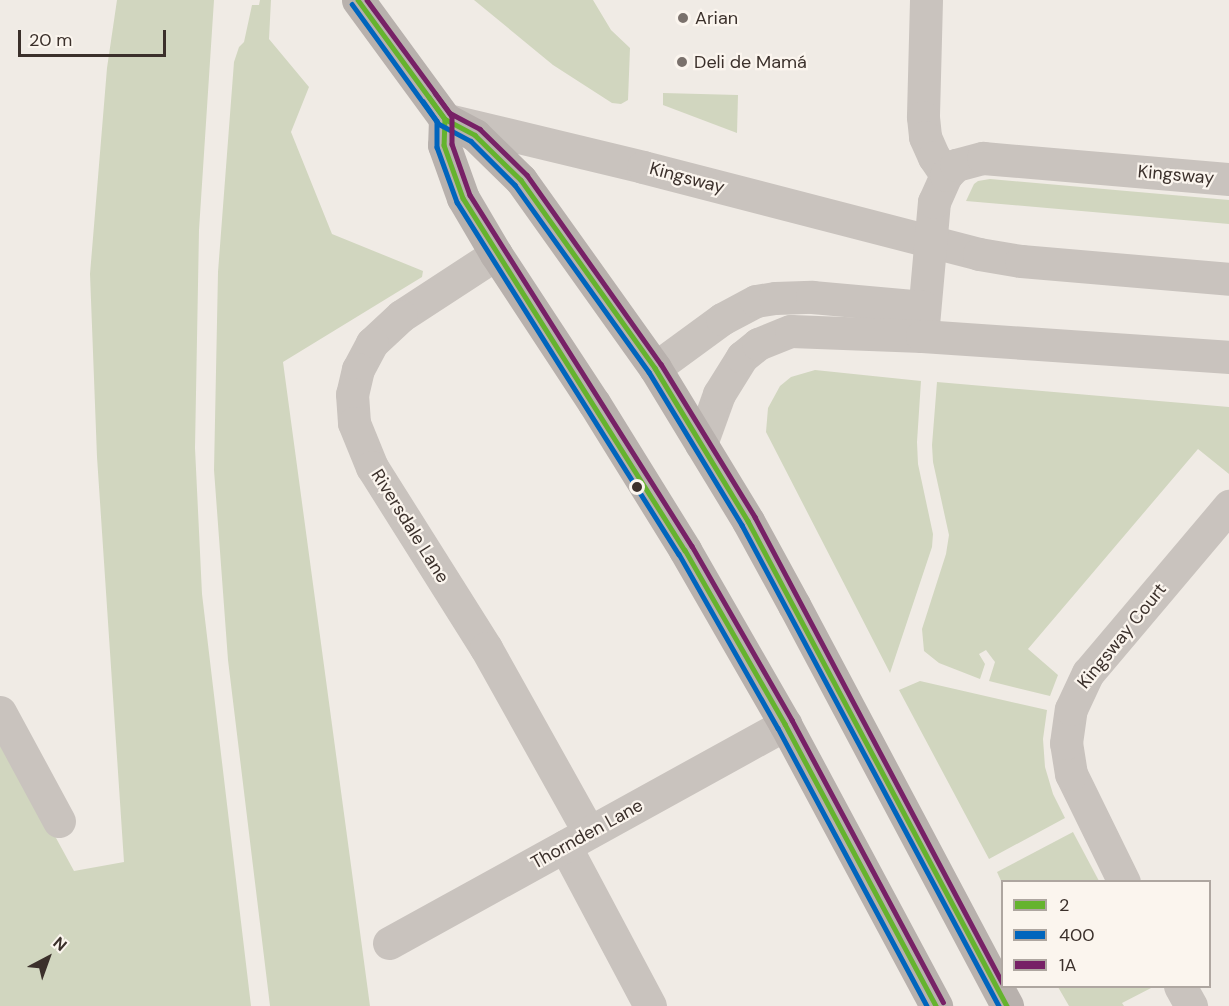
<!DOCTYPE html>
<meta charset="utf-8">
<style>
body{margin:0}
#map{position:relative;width:1229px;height:1006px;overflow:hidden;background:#f0ebe5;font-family:"DM Sans",sans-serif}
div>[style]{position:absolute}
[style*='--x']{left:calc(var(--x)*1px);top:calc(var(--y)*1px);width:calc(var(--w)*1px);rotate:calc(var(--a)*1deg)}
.green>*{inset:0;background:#d1d6bf}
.minor>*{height:33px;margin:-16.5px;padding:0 16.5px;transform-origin:16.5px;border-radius:16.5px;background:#c9c3be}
.major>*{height:33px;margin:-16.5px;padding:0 16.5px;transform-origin:16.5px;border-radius:16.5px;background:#b8b1ad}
.bus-1>*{height:4.5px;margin:-2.25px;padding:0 2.25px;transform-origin:2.25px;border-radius:2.25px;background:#65b32e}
.bus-2>*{height:4.5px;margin:-2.25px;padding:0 2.25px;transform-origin:2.25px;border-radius:2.25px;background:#0065bd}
.bus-3>*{height:4.5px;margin:-2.25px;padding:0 2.25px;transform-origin:2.25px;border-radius:2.25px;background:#772166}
.dots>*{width:16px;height:16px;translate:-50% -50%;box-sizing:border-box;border:3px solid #fbf5ee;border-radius:50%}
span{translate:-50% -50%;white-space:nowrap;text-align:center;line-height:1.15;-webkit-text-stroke:4.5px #fbf5ee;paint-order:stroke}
.poi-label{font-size:18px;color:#3b302b}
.left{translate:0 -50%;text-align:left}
.street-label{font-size:18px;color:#3b302b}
.legend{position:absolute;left:1001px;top:880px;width:210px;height:108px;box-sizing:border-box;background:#fbf5ee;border:2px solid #aea6a0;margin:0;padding:8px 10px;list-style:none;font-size:18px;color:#3b302b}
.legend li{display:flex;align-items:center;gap:12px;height:30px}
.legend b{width:30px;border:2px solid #aea6a0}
.north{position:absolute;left:18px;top:928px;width:60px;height:60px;-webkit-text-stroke:4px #fbf5ee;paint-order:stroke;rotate:41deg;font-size:16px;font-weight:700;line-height:24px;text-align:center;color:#3b302b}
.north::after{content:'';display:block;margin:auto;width:21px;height:27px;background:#3b302b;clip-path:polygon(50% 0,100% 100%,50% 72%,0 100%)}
.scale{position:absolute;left:18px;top:30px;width:148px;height:27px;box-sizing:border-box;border:3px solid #3b302b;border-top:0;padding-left:8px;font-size:18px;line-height:21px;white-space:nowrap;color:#3b302b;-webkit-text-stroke:4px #fbf5ee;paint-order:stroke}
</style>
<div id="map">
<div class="green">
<div style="clip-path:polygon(117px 0,214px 0,199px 230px,195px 448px,202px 594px,251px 1006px,0 1006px,0 735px,74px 871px,124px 862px,97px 457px,90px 274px,107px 68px)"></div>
<div style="clip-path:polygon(260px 0,271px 0,269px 39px,309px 87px,291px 132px,332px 234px,423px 271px,422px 277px,283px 362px,370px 1006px,270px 1006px,228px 660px,214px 470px,218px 272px,234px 62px,239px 47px,244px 42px,252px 5px,259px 5px)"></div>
<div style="clip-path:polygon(474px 0,593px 0,611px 30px,630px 48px,628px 100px,621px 104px,612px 103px,553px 65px)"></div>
<div style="clip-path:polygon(663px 93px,738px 95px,737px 133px,663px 105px)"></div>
<div style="clip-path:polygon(990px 179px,1229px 200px,1229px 224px,966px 201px,974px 184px,978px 181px)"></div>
<div style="clip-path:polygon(815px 370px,921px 381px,917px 442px,918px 464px,933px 534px,932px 547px,890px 673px,766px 432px,768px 408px,780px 386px,791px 377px)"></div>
<div style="clip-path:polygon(937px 382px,1229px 407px,1229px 474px,1198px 449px,1028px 649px,1058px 675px,1050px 696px,989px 681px,995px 662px,986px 650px,979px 654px,985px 664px,980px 679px,939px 663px,924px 651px,922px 629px,946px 554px,949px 535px,933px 462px,932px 445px)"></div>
<div style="clip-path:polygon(920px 681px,1047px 710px,1043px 739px,1045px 767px,1053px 794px,1065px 818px,989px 859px,899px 690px)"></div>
<div style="clip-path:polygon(1073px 832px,1099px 881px,1002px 883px,997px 872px)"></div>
<div style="clip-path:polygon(1058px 987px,1153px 987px,1122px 1003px,1124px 1006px,1069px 1006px)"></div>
</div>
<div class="minor">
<div style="--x:926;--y:0;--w:117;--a:91.5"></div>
<div style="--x:923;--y:117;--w:20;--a:84"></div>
<div style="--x:925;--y:137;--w:22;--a:66"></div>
<div style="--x:934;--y:157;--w:22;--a:56"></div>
<div style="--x:452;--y:121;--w:196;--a:13.5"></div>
<div style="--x:643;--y:167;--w:347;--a:14.5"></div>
<div style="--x:979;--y:254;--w:43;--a:9.5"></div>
<div style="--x:1021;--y:261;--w:209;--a:4.9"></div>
<div style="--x:496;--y:254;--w:113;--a:146.9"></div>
<div style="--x:401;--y:316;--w:40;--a:137"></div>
<div style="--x:372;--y:343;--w:30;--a:118"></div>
<div style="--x:358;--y:369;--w:26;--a:103"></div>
<div style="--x:352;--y:394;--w:29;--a:86"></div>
<div style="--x:354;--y:423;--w:48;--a:67.8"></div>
<div style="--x:372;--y:467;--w:214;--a:57.8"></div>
<div style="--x:486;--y:648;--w:211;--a:60.8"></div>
<div style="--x:922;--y:336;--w:135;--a:-84.9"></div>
<div style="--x:934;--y:202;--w:30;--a:-66"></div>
<div style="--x:946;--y:175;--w:14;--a:-45"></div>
<div style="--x:956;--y:165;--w:28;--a:-15"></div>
<div style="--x:983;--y:158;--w:247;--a:4.9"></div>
<div style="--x:655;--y:368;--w:83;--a:-36.2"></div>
<div style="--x:722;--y:319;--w:38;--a:-28"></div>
<div style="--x:756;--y:301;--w:19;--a:-9"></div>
<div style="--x:775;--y:298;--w:37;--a:-2"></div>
<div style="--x:812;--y:297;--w:112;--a:5.1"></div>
<div style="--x:701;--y:444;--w:53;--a:-70.2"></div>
<div style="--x:719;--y:394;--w:44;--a:-58.1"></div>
<div style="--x:742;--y:357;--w:21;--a:-39"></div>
<div style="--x:758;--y:344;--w:35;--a:-22"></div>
<div style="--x:791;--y:331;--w:131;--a:2.2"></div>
<div style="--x:922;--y:336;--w:308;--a:3.9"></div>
<div style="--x:0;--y:712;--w:124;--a:61.6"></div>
<div style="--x:565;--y:846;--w:181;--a:62"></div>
<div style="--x:1124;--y:882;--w:120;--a:-116.1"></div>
<div style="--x:1071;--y:774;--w:31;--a:-99"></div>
<div style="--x:1066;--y:743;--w:34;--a:-82"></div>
<div style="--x:1071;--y:709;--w:40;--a:-65"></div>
<div style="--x:1088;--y:673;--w:219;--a:-49.8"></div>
<div style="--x:389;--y:943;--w:453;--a:-28.9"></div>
<div style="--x:1180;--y:986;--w:23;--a:61"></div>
</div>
<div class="major">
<div style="--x:358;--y:0;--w:147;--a:53.8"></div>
<div style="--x:445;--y:119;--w:34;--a:28"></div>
<div style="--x:475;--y:135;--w:64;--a:44.4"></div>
<div style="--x:521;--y:180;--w:231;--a:54.5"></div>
<div style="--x:655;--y:368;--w:179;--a:58.7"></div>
<div style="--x:748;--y:521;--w:96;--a:61.3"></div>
<div style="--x:794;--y:605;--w:454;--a:62"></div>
<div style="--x:445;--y:119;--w:26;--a:92"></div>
<div style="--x:444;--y:145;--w:56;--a:70.3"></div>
<div style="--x:463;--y:198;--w:65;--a:59.5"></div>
<div style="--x:496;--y:254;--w:178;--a:56.7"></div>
<div style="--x:594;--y:403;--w:173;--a:58.2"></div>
<div style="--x:685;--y:550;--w:201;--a:60.1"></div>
<div style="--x:785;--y:724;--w:320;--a:61.8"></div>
</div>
<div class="bus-1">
<div style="--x:358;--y:0;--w:147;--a:53.8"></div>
<div style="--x:445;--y:119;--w:34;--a:28"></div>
<div style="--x:475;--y:135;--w:64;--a:44.4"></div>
<div style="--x:521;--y:180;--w:231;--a:54.5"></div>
<div style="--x:655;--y:368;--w:179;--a:58.7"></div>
<div style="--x:748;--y:521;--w:550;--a:61.9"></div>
<div style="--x:429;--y:97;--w:27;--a:54"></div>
<div style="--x:445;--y:119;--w:26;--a:92"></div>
<div style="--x:444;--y:145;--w:56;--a:70.3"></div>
<div style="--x:463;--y:198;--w:416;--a:57.8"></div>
<div style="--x:685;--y:550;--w:201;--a:60.1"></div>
<div style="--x:785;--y:724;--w:320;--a:61.8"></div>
</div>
<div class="bus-2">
<div style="--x:352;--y:4;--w:148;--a:54.1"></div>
<div style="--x:439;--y:124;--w:36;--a:28"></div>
<div style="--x:471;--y:141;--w:62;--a:45"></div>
<div style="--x:515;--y:185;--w:230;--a:54.4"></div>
<div style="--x:649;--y:372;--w:179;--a:58.7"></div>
<div style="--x:742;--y:525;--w:545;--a:61.88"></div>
<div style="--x:423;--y:101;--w:24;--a:55"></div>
<div style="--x:437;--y:121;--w:26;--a:90"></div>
<div style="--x:437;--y:147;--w:59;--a:70"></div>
<div style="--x:457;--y:202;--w:416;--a:57.8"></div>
<div style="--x:679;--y:554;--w:200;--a:60.4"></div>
<div style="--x:778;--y:728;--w:315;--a:61.8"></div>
</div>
<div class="bus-3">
<div style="--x:367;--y:0;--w:140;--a:53.7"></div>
<div style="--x:450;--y:113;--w:34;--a:28"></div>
<div style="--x:480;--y:129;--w:66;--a:44.4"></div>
<div style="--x:527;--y:175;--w:232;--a:54.7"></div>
<div style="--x:661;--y:364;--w:180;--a:58.4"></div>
<div style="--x:755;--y:517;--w:527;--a:62.02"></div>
<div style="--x:435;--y:93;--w:29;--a:54"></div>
<div style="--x:452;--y:116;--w:28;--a:90"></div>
<div style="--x:452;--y:144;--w:54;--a:70.6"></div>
<div style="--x:470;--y:195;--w:415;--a:57.7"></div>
<div style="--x:692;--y:546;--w:201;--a:60.1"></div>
<div style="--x:792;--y:720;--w:320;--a:61.8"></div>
</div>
<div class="dots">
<div style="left:683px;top:18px;background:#7a716c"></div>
<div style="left:682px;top:62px;background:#7a716c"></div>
<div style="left:637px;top:487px;background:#3b302b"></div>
</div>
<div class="poi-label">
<span class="left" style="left:695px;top:18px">Arian</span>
<span class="left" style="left:694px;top:62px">Deli de Mamá</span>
</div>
<div class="street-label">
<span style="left:1176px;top:175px;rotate:5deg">Kingsway</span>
<span style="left:687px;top:178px;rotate:15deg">Kingsway</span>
<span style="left:410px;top:526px;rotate:58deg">Riversdale Lane</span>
<span style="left:1122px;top:636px;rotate:-51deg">Kingsway Court</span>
<span style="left:587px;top:834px;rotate:-29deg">Thornden Lane</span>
</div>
<ul class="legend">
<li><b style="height:8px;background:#65b32e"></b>2</li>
<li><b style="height:8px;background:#0065bd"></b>400</li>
<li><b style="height:8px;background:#772166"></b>1A</li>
</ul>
<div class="north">N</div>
<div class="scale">20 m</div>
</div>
